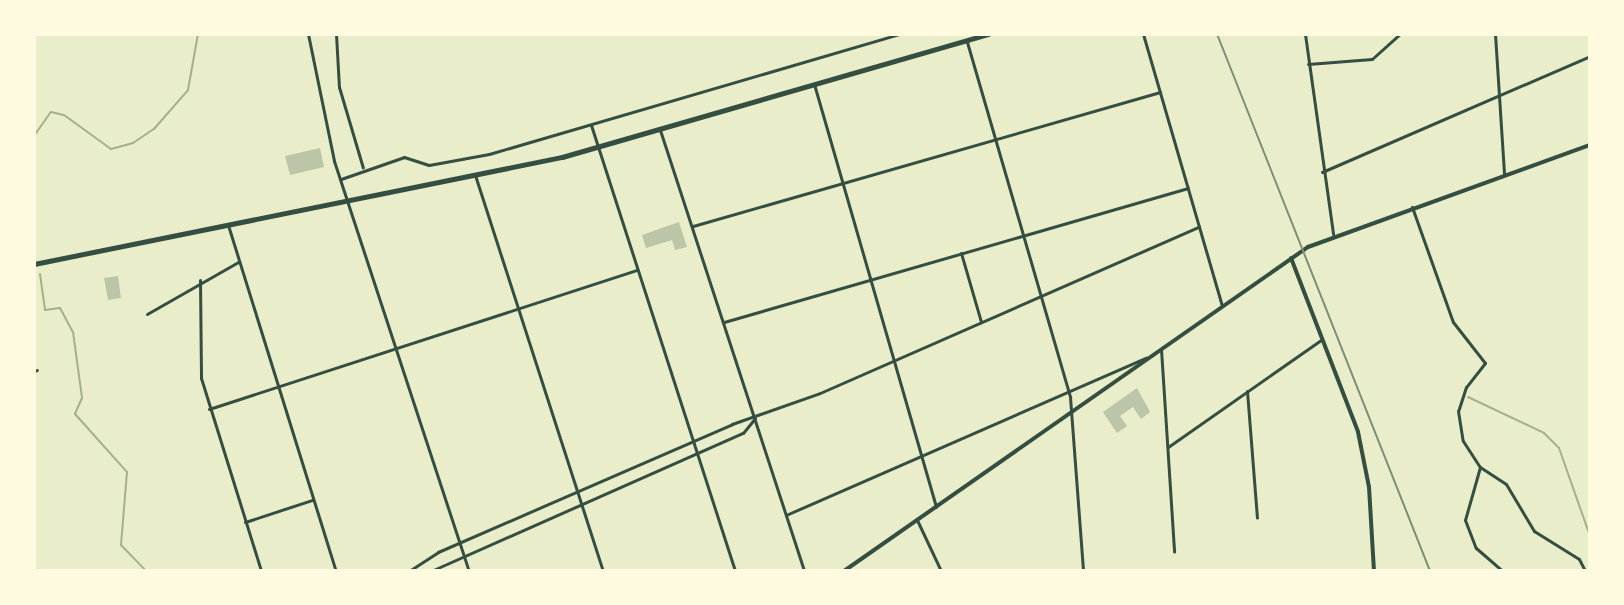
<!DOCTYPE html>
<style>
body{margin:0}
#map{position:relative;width:1624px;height:605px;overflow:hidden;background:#e9edc9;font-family:Bitter,serif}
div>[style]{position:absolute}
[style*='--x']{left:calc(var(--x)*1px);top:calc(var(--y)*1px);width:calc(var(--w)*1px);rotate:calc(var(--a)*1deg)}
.stream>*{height:2px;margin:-1px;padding:0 1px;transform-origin:1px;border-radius:1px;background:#a3b18a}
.building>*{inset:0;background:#bcc5a7}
.minor>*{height:3px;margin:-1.5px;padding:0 1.5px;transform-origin:1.5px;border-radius:1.5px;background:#344e41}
.tertiary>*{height:4px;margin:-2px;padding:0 2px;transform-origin:2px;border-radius:2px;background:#344e41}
.primary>*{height:5px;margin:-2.5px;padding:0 2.5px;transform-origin:2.5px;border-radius:2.5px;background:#344e41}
.rail>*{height:2px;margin:-1px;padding:0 1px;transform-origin:1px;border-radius:1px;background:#7c8e77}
span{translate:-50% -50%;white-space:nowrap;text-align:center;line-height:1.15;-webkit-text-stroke:7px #fefae0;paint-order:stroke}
.frame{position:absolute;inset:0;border:36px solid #fefae0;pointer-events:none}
</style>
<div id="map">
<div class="stream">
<div style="--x:34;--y:136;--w:29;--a:-55"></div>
<div style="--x:51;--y:112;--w:13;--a:13"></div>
<div style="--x:64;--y:115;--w:58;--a:35.9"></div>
<div style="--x:111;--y:149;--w:23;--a:-15"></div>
<div style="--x:133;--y:143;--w:25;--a:-34"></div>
<div style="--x:154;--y:129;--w:52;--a:-48.9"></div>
<div style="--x:188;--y:90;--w:57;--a:-79.9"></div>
<div style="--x:34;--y:250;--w:3;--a:72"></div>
<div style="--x:40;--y:274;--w:36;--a:82"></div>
<div style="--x:45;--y:310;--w:15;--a:-8"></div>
<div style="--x:60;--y:308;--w:27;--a:62"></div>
<div style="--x:73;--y:332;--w:67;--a:82.2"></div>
<div style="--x:82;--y:398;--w:17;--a:114"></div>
<div style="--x:75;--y:414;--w:78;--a:48.1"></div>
<div style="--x:127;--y:472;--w:73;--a:94.7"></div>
<div style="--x:121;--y:545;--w:35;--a:46"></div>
<div style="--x:145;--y:570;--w:18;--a:3"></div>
<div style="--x:1468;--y:397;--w:84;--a:25.3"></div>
<div style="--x:1544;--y:433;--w:21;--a:45"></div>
<div style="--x:1559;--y:448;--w:93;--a:70.6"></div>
</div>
<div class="building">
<div style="clip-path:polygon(320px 148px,324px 167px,290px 175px,285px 156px)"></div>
<div style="clip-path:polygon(679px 222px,687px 247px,675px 250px,672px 240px,646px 248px,642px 235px)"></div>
<div style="clip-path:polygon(118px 276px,121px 298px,108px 300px,104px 278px)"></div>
<div style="clip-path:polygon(1137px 388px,1150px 412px,1141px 419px,1133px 407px,1120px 416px,1127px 426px,1117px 433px,1103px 412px)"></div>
</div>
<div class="minor">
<div style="--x:308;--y:34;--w:130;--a:78.4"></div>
<div style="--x:334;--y:161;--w:432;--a:71.8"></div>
<div style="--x:336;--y:34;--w:53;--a:86.8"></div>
<div style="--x:339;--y:87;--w:84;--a:73.5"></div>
<div style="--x:1143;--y:34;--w:283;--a:73.8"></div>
<div style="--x:1305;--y:34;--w:202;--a:82"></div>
<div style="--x:1495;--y:34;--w:141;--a:86.3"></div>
<div style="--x:967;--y:42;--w:370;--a:73.8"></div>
<div style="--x:1070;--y:397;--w:174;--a:85.7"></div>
<div style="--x:1308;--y:64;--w:64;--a:-4.5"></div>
<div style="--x:1372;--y:59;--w:38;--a:-42"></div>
<div style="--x:814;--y:84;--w:440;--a:73.9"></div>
<div style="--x:591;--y:125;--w:469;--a:72.1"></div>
<div style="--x:660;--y:130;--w:464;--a:71.9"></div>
<div style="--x:1322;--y:172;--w:292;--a:-23.4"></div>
<div style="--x:475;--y:175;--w:416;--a:72.1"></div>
<div style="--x:341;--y:179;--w:67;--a:-19.2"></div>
<div style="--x:404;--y:157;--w:26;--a:18"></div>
<div style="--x:429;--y:165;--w:61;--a:-10.4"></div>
<div style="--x:489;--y:154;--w:427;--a:-16.3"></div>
<div style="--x:1412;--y:207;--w:122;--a:70.4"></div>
<div style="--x:1453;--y:322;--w:52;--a:52"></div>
<div style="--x:1485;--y:363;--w:31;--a:128"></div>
<div style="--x:1466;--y:387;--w:25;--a:108"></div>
<div style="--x:1458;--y:411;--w:30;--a:81"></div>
<div style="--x:1463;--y:441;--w:31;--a:57"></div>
<div style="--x:228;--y:225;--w:362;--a:72.7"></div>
<div style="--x:693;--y:226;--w:486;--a:-16"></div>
<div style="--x:961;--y:253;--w:72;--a:73.8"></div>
<div style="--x:200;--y:280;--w:98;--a:89.4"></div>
<div style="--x:201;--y:378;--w:202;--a:72.7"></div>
<div style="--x:147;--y:314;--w:105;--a:-29.7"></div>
<div style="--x:724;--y:322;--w:483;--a:-16.1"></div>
<div style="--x:1161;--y:349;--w:203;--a:86.3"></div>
<div style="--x:34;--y:371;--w:3;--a:-18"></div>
<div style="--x:1247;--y:391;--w:127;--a:85.5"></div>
<div style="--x:209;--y:409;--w:450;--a:-18"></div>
<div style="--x:1168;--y:447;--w:188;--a:-35"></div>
<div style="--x:1480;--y:467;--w:31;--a:33"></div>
<div style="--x:1506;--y:484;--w:55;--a:59.2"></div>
<div style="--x:1534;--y:531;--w:53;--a:31.9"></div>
<div style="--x:1579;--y:559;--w:13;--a:63"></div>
<div style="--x:1480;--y:467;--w:55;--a:105.8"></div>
<div style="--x:1465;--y:520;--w:30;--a:69"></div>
<div style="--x:1476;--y:548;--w:35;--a:41"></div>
<div style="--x:786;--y:515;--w:393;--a:-23.6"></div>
<div style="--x:917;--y:520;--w:56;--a:64.8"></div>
<div style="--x:245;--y:522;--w:71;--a:-18.2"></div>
<div style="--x:409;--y:571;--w:35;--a:-33"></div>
<div style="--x:438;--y:552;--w:321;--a:-23.5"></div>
<div style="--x:732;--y:424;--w:93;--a:-19.4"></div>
<div style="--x:820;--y:393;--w:414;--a:-23.7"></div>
<div style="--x:431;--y:571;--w:341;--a:-23.9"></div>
<div style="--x:743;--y:433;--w:19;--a:-51"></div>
</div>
<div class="tertiary">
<div style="--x:1291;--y:258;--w:186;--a:68.9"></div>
<div style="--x:1358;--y:432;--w:56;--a:78.7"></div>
<div style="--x:1369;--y:487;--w:84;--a:86.6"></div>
<div style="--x:844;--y:571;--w:566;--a:-34.93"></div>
<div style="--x:1308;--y:247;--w:300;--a:-19.9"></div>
</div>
<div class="primary">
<div style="--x:34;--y:264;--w:539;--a:-11.46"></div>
<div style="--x:562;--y:157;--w:444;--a:-16.1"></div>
</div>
<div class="rail">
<div style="--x:1217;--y:34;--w:578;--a:68.36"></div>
</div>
<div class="frame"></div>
</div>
